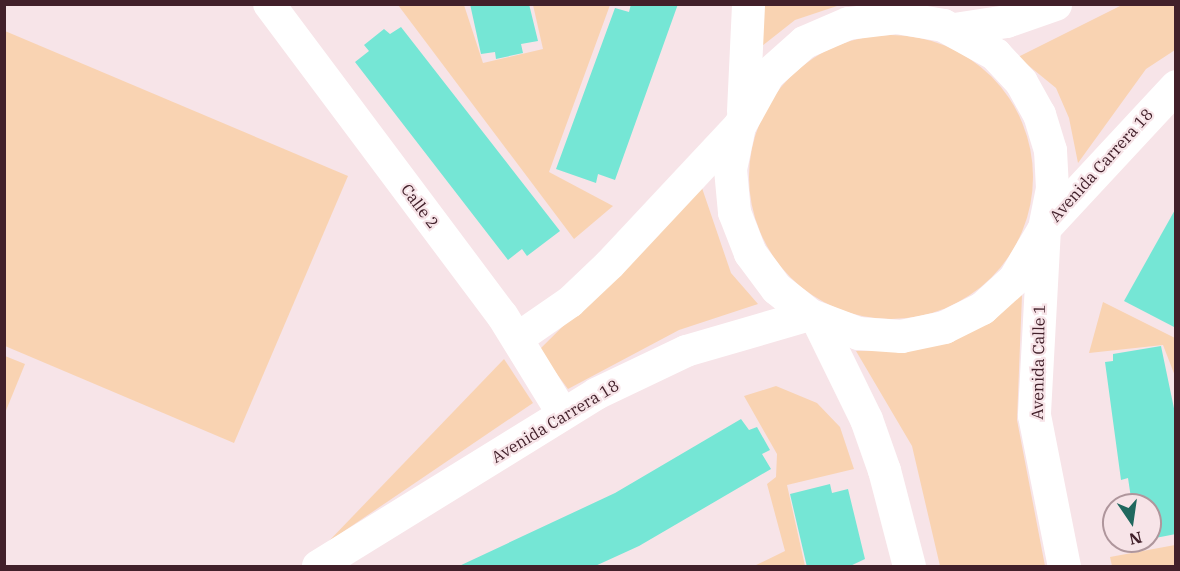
<!DOCTYPE html>
<style>
body{margin:0}
#map{position:relative;width:1180px;height:571px;overflow:hidden;background:#f7e4e8;font-family:"IBM Plex Serif",serif}
div>[style]{position:absolute}
[style*='--x']{left:calc(var(--x)*1px);top:calc(var(--y)*1px);width:calc(var(--w)*1px);rotate:calc(var(--a)*1deg)}
.green>*{inset:0;background:#f9d3b2}
.round{border-radius:50%}
.building>*{inset:0;background:#75e6d5}
.minor>*{height:32px;margin:-16px;padding:0 16px;transform-origin:16px;border-radius:16px;background:#fff}
.secondary>*{height:33px;margin:-16.5px;padding:0 16.5px;transform-origin:16.5px;border-radius:16.5px;background:#fff}
.primary>*{height:33px;margin:-16.5px;padding:0 16.5px;transform-origin:16.5px;border-radius:16.5px;background:#fff}
span{translate:-50% -50%;white-space:nowrap;text-align:center;line-height:1.15;-webkit-text-stroke:4.5px #f7e4e8;paint-order:stroke}
.street-label{font-size:16px;color:#42202a}
.frame{position:absolute;inset:0;border:6px solid #42202a;pointer-events:none}
.north{position:absolute;left:1102px;top:493px;width:60px;height:60px;box-sizing:border-box;background:#f7e4e8;border:2px solid #af969c;border-radius:50%;rotate:167deg;font-size:16px;font-weight:700;line-height:24px;text-align:center;color:#42202a}
.north::after{content:'';display:block;margin:auto;width:21px;height:27px;background:#20685e;clip-path:polygon(50% 0,100% 100%,50% 72%,0 100%)}
</style>
<div id="map">
<div class="green">
<div style="clip-path:polygon(398px 5px,464px 5px,483px 63px,543px 49px,533px 5px,610px 5px,549px 172px,613px 206px,574px 239px)"></div>
<div style="clip-path:polygon(763px 5px,840px 5px,795px 20px,762px 46px)"></div>
<div style="clip-path:polygon(1122px 5px,1175px 5px,1175px 50px,1146px 69px,1078px 163px,1069px 118px,1056px 88px,1018px 57px)"></div>
<div style="clip-path:polygon(5px 31px,348px 176px,234px 443px,5px 346px)"></div>
<div class="round" style="left:749px;top:35px;width:284px;height:284px"></div>
<div style="clip-path:polygon(702px 188px,731px 273px,758px 304px,679px 330px,568px 389px,539px 350px)"></div>
<div style="clip-path:polygon(1022px 295px,1017px 420px,1045px 566px,940px 566px,912px 446px,856px 351px,914px 350px,984px 324px)"></div>
<div style="clip-path:polygon(1103px 302px,1175px 338px,1175px 376px,1163px 345px,1089px 353px)"></div>
<div style="clip-path:polygon(5px 356px,25px 364px,5px 413px)"></div>
<div style="clip-path:polygon(504px 359px,533px 403px,328px 542px)"></div>
<div style="clip-path:polygon(776px 386px,817px 403px,840px 427px,854px 469px,787px 485px,805px 566px,754px 566px,785px 551px,767px 484px,776px 477px,777px 454px,744px 396px)"></div>
<div style="clip-path:polygon(1175px 545px,1175px 566px,1112px 566px,1110px 557px)"></div>
</div>
<div class="building">
<div style="clip-path:polygon(470px 4px,529px 4px,538px 41px,521px 44px,523px 53px,496px 59px,495px 52px,481px 54px)"></div>
<div style="clip-path:polygon(631px 4px,678px 4px,615px 180px,598px 174px,596px 183px,556px 169px,615px 8px,629px 12px)"></div>
<div style="clip-path:polygon(401px 27px,560px 231px,527px 256px,522px 249px,508px 260px,355px 62px,369px 51px,364px 45px,384px 29px,390px 34px)"></div>
<div style="clip-path:polygon(1176px 208px,1176px 328px,1124px 301px)"></div>
<div style="clip-path:polygon(1161px 346px,1176px 418px,1176px 534px,1150px 539px,1150px 505px,1132px 505px,1128px 478px,1121px 480px,1105px 362px,1113px 361px,1113px 354px)"></div>
<div style="clip-path:polygon(741px 419px,749px 430px,757px 427px,770px 450px,762px 454px,771px 469px,639px 546px,593px 567px,457px 567px,615px 493px)"></div>
<div style="clip-path:polygon(830px 484px,832px 493px,848px 489px,865px 559px,848px 567px,807px 567px,790px 494px)"></div>
</div>
<div class="minor">
<div style="--x:269;--y:4;--w:389;--a:53.2"></div>
<div style="--x:502;--y:315;--w:116;--a:58.4"></div>
<div style="--x:518;--y:338;--w:63;--a:-34.7"></div>
<div style="--x:570;--y:302;--w:55;--a:-43.5"></div>
<div style="--x:610;--y:264;--w:189;--a:-46.9"></div>
<div style="--x:318;--y:566;--w:327;--a:-31.7"></div>
<div style="--x:596;--y:394;--w:100;--a:-25.5"></div>
<div style="--x:686;--y:351;--w:129;--a:-16.2"></div>
</div>
<div class="secondary">
<div style="--x:954;--y:29;--w:53;--a:-8.7"></div>
<div style="--x:1006;--y:21;--w:52;--a:-19.1"></div>
<div style="--x:1044;--y:228;--w:194;--a:-47.1"></div>
</div>
<div class="primary">
<div style="--x:743;--y:111;--w:107;--a:-87.3"></div>
<div style="--x:1044;--y:228;--w:59;--a:120.5"></div>
<div style="--x:1014;--y:279;--w:43;--a:137.8"></div>
<div style="--x:982;--y:308;--w:42;--a:153.4"></div>
<div style="--x:944;--y:327;--w:44;--a:168.2"></div>
<div style="--x:901;--y:336;--w:43;--a:-176"></div>
<div style="--x:858;--y:333;--w:51;--a:-159.4"></div>
<div style="--x:810;--y:315;--w:43;--a:-141.5"></div>
<div style="--x:776;--y:288;--w:44;--a:-126.6"></div>
<div style="--x:750;--y:253;--w:44;--a:-111.3"></div>
<div style="--x:734;--y:212;--w:43;--a:-95.3"></div>
<div style="--x:730;--y:169;--w:44;--a:-78.2"></div>
<div style="--x:739;--y:126;--w:60;--a:-60.9"></div>
<div style="--x:768;--y:74;--w:48;--a:-41.6"></div>
<div style="--x:804;--y:42;--w:48;--a:-23.4"></div>
<div style="--x:848;--y:23;--w:48;--a:-7.1"></div>
<div style="--x:896;--y:17;--w:48;--a:9.7"></div>
<div style="--x:943;--y:25;--w:60;--a:29.1"></div>
<div style="--x:995;--y:54;--w:38;--a:47"></div>
<div style="--x:1021;--y:82;--w:37;--a:61"></div>
<div style="--x:1039;--y:114;--w:38;--a:73"></div>
<div style="--x:1050;--y:150;--w:38;--a:87"></div>
<div style="--x:1052;--y:188;--w:41;--a:101.3"></div>
<div style="--x:1044;--y:228;--w:187;--a:93.1"></div>
<div style="--x:1034;--y:415;--w:154;--a:78.8"></div>
<div style="--x:817;--y:319;--w:111;--a:63.9"></div>
<div style="--x:866;--y:419;--w:54;--a:70.6"></div>
<div style="--x:884;--y:470;--w:99;--a:75.4"></div>
</div>
<div class="street-label">
<span style="left:1101px;top:165px;rotate:-48deg">Avenida Carrera 18</span>
<span style="left:420px;top:206px;rotate:53deg">Calle 2</span>
<span style="left:1038px;top:362px;rotate:-89deg">Avenida Calle 1</span>
<span style="left:555px;top:421px;rotate:-31deg">Avenida Carrera 18</span>
</div>
<div class="frame"></div>
<div class="north">N</div>
</div>
